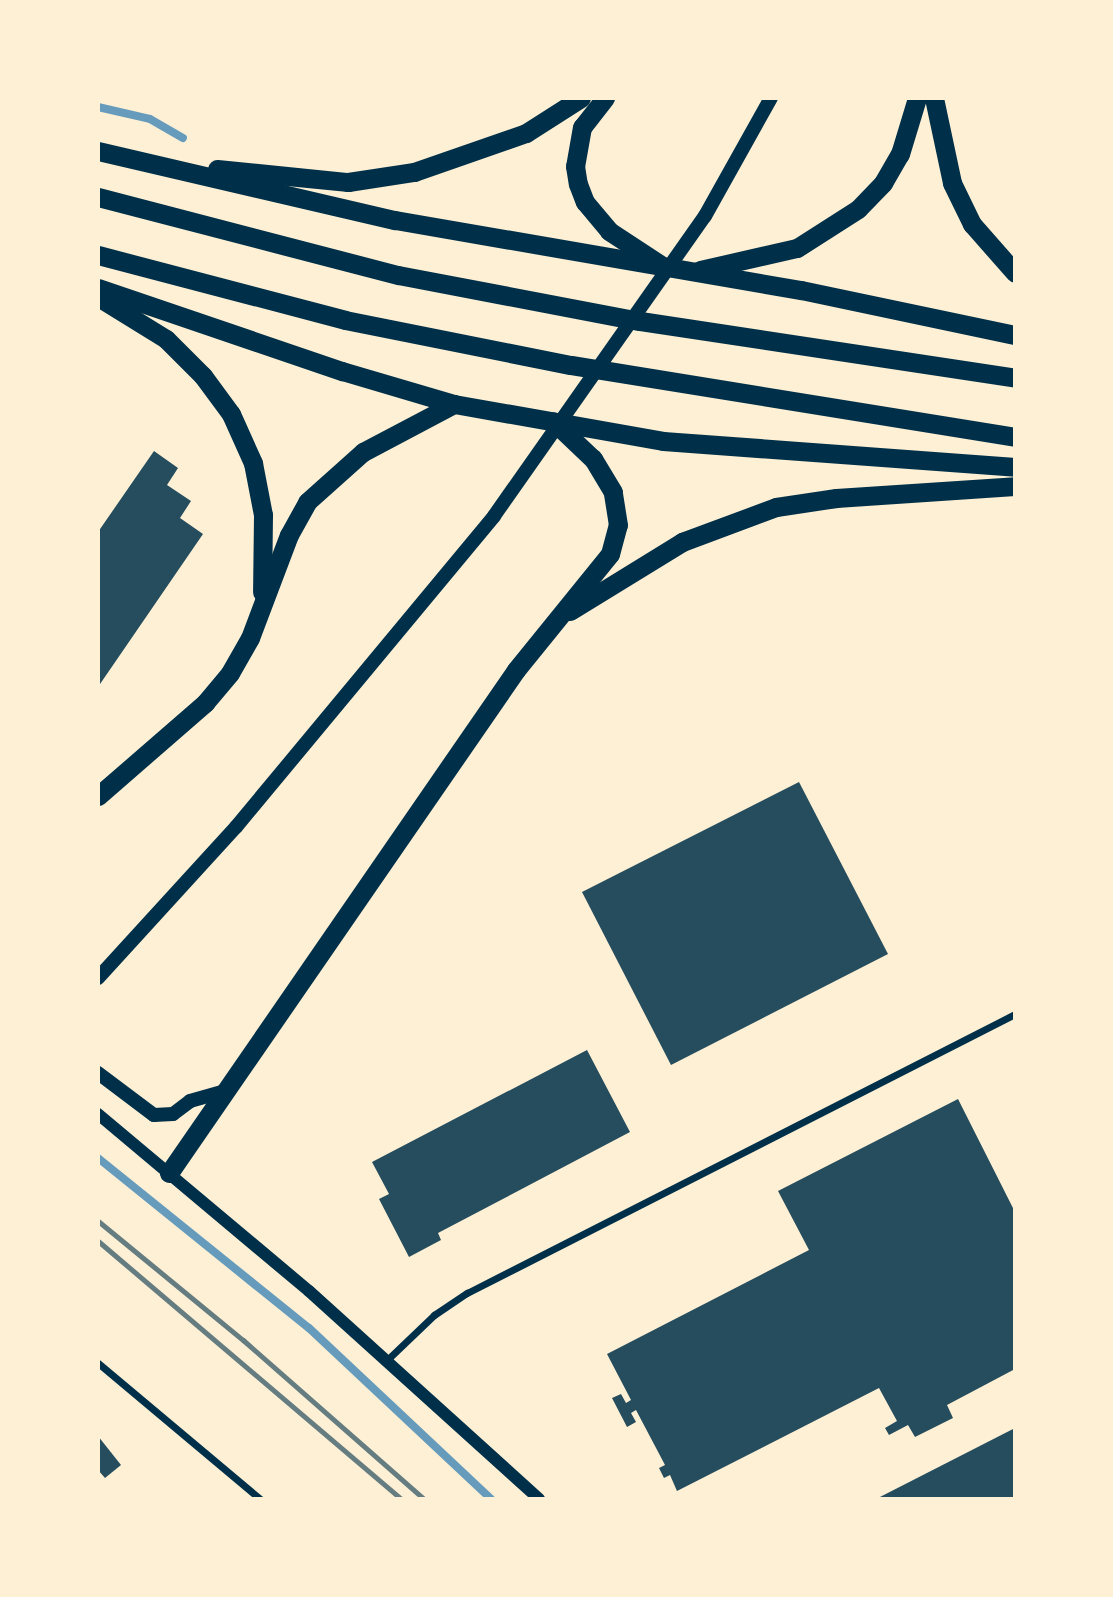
<!DOCTYPE html>
<style>
body{margin:0}
#map{position:relative;width:1113px;height:1597px;overflow:hidden;background:#fdf0d5;font-family:Poppins,sans-serif}
div>[style]{position:absolute}
[style*='--x']{left:calc(var(--x)*1px);top:calc(var(--y)*1px);width:calc(var(--w)*1px);rotate:calc(var(--a)*1deg)}
.stream>*{height:8px;margin:-4px;padding:0 4px;transform-origin:4px;border-radius:4px;background:#669bbc}
.building>*{inset:0;background:#264d5e}
.minor>*{height:7px;margin:-3.5px;padding:0 3.5px;transform-origin:3.5px;border-radius:3.5px;background:#003049}
.tertiary>*{height:12px;margin:-6px;padding:0 6px;transform-origin:6px;border-radius:6px;background:#003049}
.secondary>*{height:14px;margin:-7px;padding:0 7px;transform-origin:7px;border-radius:7px;background:#003049}
.trunk>*{height:19px;margin:-9.5px;padding:0 9.5px;transform-origin:9.5px;border-radius:9.5px;background:#003049}
.rail>*{height:5px;margin:-2.5px;padding:0 2.5px;transform-origin:2.5px;border-radius:2.5px;background:#657d81}
span{translate:-50% -50%;white-space:nowrap;text-align:center;line-height:1.15;-webkit-text-stroke:6px #fdf0d5;paint-order:stroke}
.frame{position:absolute;inset:0;border:100px solid #fdf0d5;pointer-events:none}
</style>
<div id="map">
<div class="stream">
<div style="--x:98;--y:107;--w:53;--a:13"></div>
<div style="--x:150;--y:119;--w:38;--a:30"></div>
<div style="--x:98;--y:1158;--w:271;--a:38.9"></div>
<div style="--x:309;--y:1328;--w:250;--a:43.2"></div>
</div>
<div class="building">
<div style="clip-path:polygon(154px 451px,178px 468px,167px 485px,191px 501px,180px 518px,203px 534px,98px 687px,98px 532px)"></div>
<div style="clip-path:polygon(799px 782px,888px 954px,671px 1065px,582px 892px)"></div>
<div style="clip-path:polygon(587px 1050px,630px 1132px,438px 1233px,441px 1240px,409px 1257px,379px 1199px,389px 1194px,372px 1162px)"></div>
<div style="clip-path:polygon(958px 1099px,1015px 1212px,1015px 1369px,947px 1405px,953px 1418px,915px 1437px,908px 1425px,889px 1435px,885px 1428px,897px 1421px,879px 1388px,677px 1491px,670px 1475px,664px 1478px,659px 1468px,665px 1465px,636px 1410px,631px 1413px,636px 1422px,627px 1427px,612px 1398px,621px 1394px,626px 1403px,631px 1400px,607px 1354px,809px 1250px,778px 1191px)"></div>
<div style="clip-path:polygon(1015px 1428px,1015px 1499px,876px 1499px)"></div>
<div style="clip-path:polygon(98px 1436px,121px 1465px,105px 1478px,98px 1470px)"></div>
</div>
<div class="minor">
<div style="--x:388;--y:1359;--w:64;--a:-43.7"></div>
<div style="--x:434;--y:1315;--w:40;--a:-34"></div>
<div style="--x:467;--y:1293;--w:615;--a:-26.98"></div>
<div style="--x:98;--y:1363;--w:212;--a:40"></div>
</div>
<div class="tertiary">
<div style="--x:98;--y:1114;--w:275;--a:40"></div>
<div style="--x:309;--y:1291;--w:310;--a:42.1"></div>
</div>
<div class="secondary">
<div style="--x:98;--y:978;--w:205;--a:-47.6"></div>
<div style="--x:236;--y:827;--w:404;--a:-50.3"></div>
<div style="--x:494;--y:516;--w:367;--a:-54.9"></div>
<div style="--x:705;--y:216;--w:135;--a:-60.8"></div>
<div style="--x:98;--y:1073;--w:70;--a:36.9"></div>
<div style="--x:154;--y:1115;--w:19;--a:-3"></div>
<div style="--x:173;--y:1114;--w:21;--a:-37"></div>
<div style="--x:190;--y:1101;--w:33;--a:-16"></div>
</div>
<div class="trunk">
<div style="--x:605;--y:98;--w:37;--a:128"></div>
<div style="--x:582;--y:127;--w:40;--a:100"></div>
<div style="--x:575;--y:166;--w:18;--a:81"></div>
<div style="--x:578;--y:184;--w:19;--a:69"></div>
<div style="--x:585;--y:202;--w:38;--a:50"></div>
<div style="--x:609;--y:231;--w:62;--a:33.2"></div>
<div style="--x:934;--y:98;--w:87;--a:78"></div>
<div style="--x:952;--y:183;--w:46;--a:64"></div>
<div style="--x:972;--y:224;--w:65;--a:48.7"></div>
<div style="--x:98;--y:151;--w:305;--a:13.1"></div>
<div style="--x:395;--y:220;--w:412;--a:9.8"></div>
<div style="--x:801;--y:290;--w:219;--a:11.9"></div>
<div style="--x:217;--y:169;--w:132;--a:5.7"></div>
<div style="--x:348;--y:182;--w:67;--a:-8.6"></div>
<div style="--x:414;--y:172;--w:119;--a:-19.2"></div>
<div style="--x:526;--y:133;--w:65;--a:-32.5"></div>
<div style="--x:98;--y:197;--w:310;--a:14.6"></div>
<div style="--x:398;--y:275;--w:246;--a:10.8"></div>
<div style="--x:640;--y:321;--w:379;--a:8.6"></div>
<div style="--x:98;--y:255;--w:255;--a:14.7"></div>
<div style="--x:345;--y:320;--w:230;--a:11.3"></div>
<div style="--x:571;--y:365;--w:450;--a:9.2"></div>
<div style="--x:700;--y:270;--w:99;--a:-12.8"></div>
<div style="--x:797;--y:248;--w:72;--a:-32.6"></div>
<div style="--x:858;--y:209;--w:36;--a:-46"></div>
<div style="--x:883;--y:183;--w:34;--a:-60"></div>
<div style="--x:900;--y:154;--w:59;--a:-73.1"></div>
<div style="--x:98;--y:288;--w:258;--a:18.8"></div>
<div style="--x:342;--y:371;--w:117;--a:16.4"></div>
<div style="--x:454;--y:404;--w:212;--a:10"></div>
<div style="--x:663;--y:441;--w:353;--a:4.2"></div>
<div style="--x:98;--y:297;--w:80;--a:31.7"></div>
<div style="--x:166;--y:339;--w:52;--a:45"></div>
<div style="--x:203;--y:376;--w:47;--a:53.6"></div>
<div style="--x:231;--y:414;--w:54;--a:65.8"></div>
<div style="--x:253;--y:463;--w:53;--a:79.1"></div>
<div style="--x:263;--y:515;--w:77;--a:90.7"></div>
<div style="--x:570;--y:611;--w:132;--a:-31.6"></div>
<div style="--x:682;--y:542;--w:100;--a:-20.4"></div>
<div style="--x:776;--y:507;--w:61;--a:-8.5"></div>
<div style="--x:836;--y:498;--w:179;--a:-3.8"></div>
<div style="--x:98;--y:796;--w:142;--a:-41"></div>
<div style="--x:205;--y:703;--w:39;--a:-50"></div>
<div style="--x:230;--y:673;--w:40;--a:-60.3"></div>
<div style="--x:250;--y:638;--w:110;--a:-69.3"></div>
<div style="--x:289;--y:535;--w:38;--a:-61"></div>
<div style="--x:307;--y:502;--w:75;--a:-41.8"></div>
<div style="--x:363;--y:452;--w:103;--a:-27.8"></div>
<div style="--x:169;--y:1173;--w:611;--a:-55.4"></div>
<div style="--x:516;--y:670;--w:149;--a:-51"></div>
<div style="--x:610;--y:554;--w:30;--a:-75"></div>
<div style="--x:618;--y:525;--w:33;--a:-99"></div>
<div style="--x:613;--y:492;--w:39;--a:-121"></div>
<div style="--x:593;--y:459;--w:55;--a:-136.5"></div>
</div>
<div class="rail">
<div style="--x:98;--y:1221;--w:188;--a:39.4"></div>
<div style="--x:243;--y:1340;--w:241;--a:41.3"></div>
<div style="--x:98;--y:1241;--w:398;--a:40.4"></div>
</div>
<div class="frame"></div>
</div>
